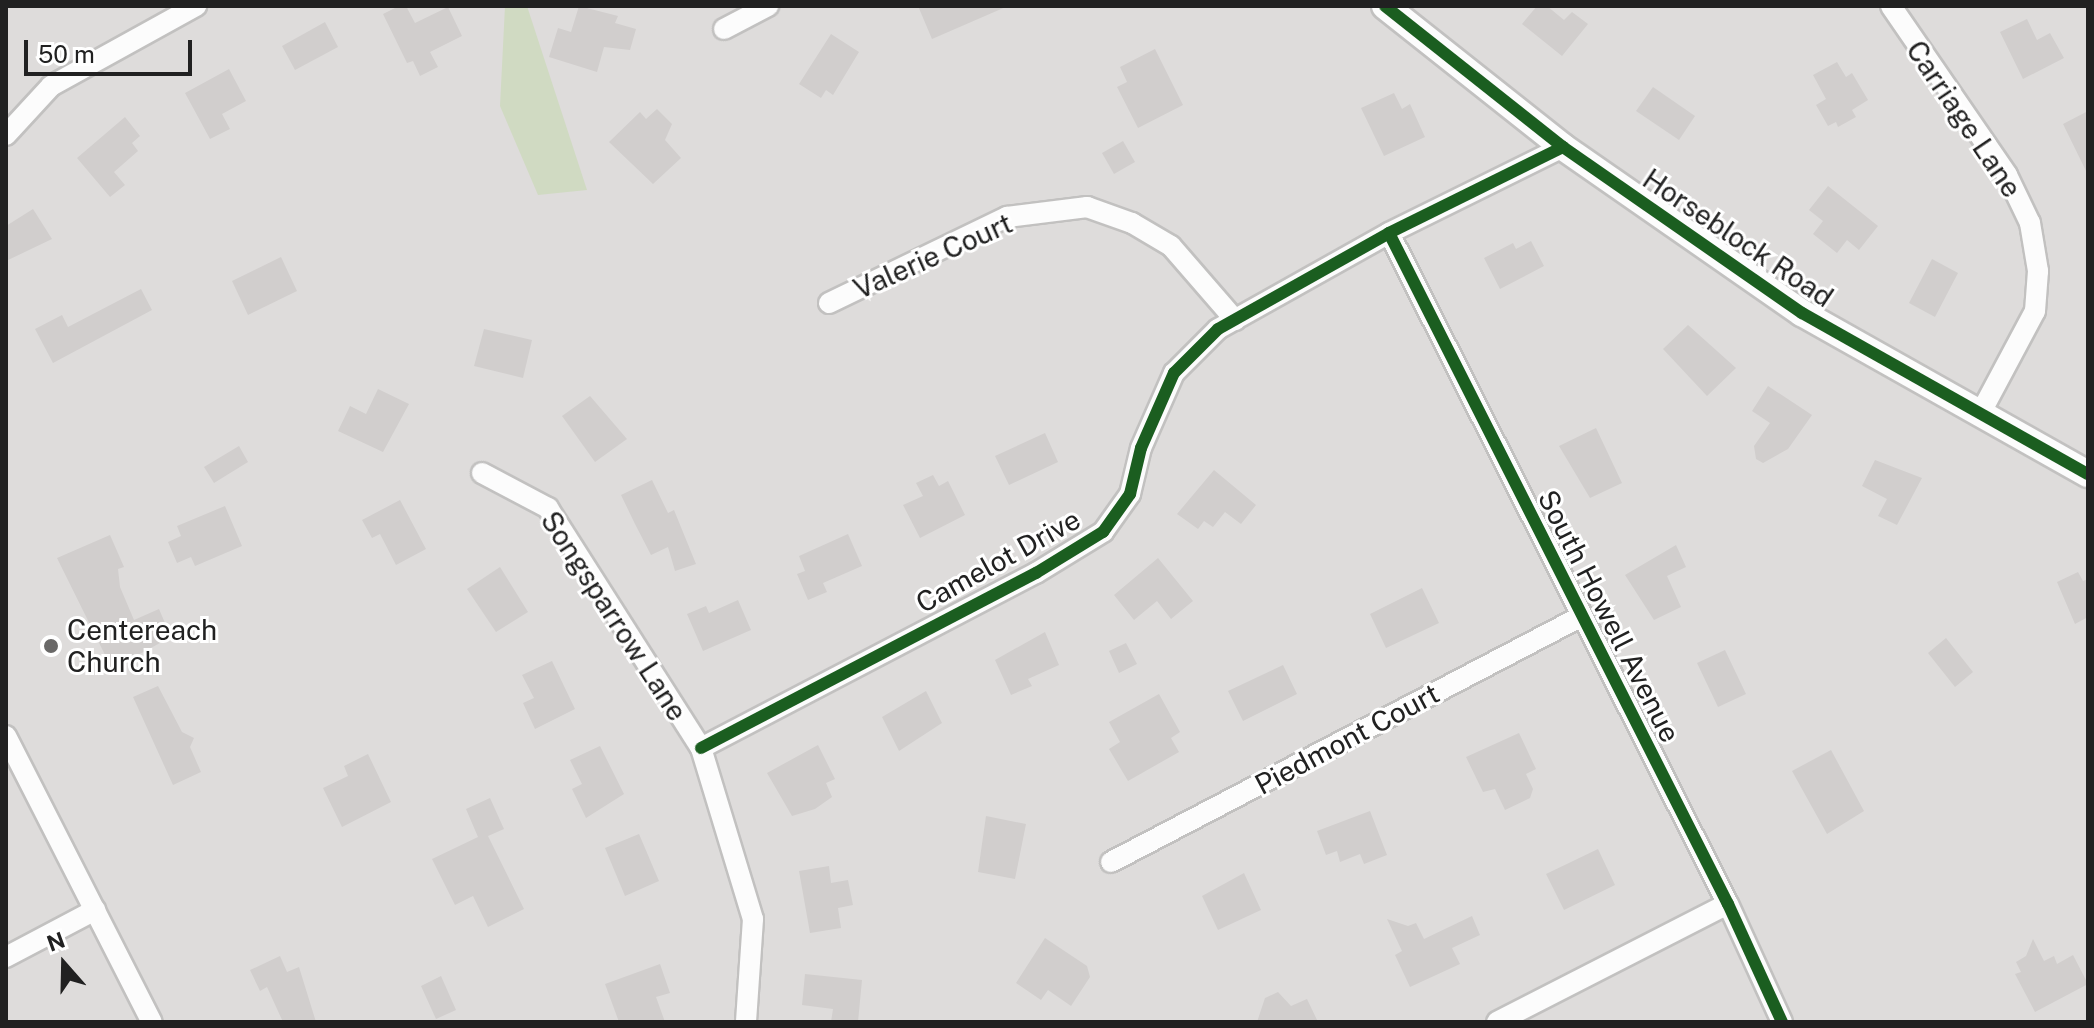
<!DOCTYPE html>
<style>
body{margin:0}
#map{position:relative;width:2094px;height:1028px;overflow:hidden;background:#eeecea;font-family:"Public Sans",sans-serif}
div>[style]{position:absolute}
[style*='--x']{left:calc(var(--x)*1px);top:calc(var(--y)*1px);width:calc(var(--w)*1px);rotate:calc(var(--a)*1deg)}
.residential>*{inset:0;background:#dedcdb}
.forest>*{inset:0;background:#d0dac2}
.building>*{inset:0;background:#d1cecd}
.roads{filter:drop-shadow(2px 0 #c2c1c0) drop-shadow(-2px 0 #c2c1c0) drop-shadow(0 2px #c2c1c0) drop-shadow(0 -2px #c2c1c0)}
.minor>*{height:20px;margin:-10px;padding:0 10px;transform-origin:10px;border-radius:10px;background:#fcfcfc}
.tertiary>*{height:26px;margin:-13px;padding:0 13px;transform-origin:13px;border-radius:13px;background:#fcfcfc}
.cycleway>*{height:12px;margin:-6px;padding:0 6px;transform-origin:6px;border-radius:6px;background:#1b5e20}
.dots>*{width:22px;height:22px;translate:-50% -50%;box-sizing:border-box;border:4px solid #fff;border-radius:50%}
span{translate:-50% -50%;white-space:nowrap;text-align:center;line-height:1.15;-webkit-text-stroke:6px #fff;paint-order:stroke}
.street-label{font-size:28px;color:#212121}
.poi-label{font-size:28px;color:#212121}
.left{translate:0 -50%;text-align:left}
.frame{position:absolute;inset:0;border:8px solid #212121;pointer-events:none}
.north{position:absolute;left:24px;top:924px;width:80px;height:80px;-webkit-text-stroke:6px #fff;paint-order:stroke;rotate:340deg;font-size:22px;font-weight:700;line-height:32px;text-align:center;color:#212121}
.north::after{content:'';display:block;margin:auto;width:28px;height:36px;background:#212121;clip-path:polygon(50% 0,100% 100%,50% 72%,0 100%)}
.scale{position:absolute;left:24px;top:40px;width:168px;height:36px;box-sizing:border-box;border:4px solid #212121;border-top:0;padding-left:10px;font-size:24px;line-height:28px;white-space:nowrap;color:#212121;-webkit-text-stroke:6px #fff;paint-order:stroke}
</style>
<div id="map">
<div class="residential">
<div style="clip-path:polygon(6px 6px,2088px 6px,2088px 1022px,6px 1022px)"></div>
</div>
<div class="forest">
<div style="clip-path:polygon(505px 6px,527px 6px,587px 190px,538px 195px,500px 106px)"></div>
</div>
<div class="building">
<div style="clip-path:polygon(399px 6px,406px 6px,415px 23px,448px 7px,462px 36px,430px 52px,438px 67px,420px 76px,413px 61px,407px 63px,383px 14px)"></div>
<div style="clip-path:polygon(579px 6px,618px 16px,615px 23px,636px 29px,630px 50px,604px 47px,597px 72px,549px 57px,558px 28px,571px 32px)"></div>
<div style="clip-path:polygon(918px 6px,1008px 6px,932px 39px)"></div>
<div style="clip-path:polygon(1537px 6px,1547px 6px,1564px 20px,1572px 12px,1588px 24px,1562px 56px,1522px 24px)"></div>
<div style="clip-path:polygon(2027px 19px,2037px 40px,2050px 33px,2064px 58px,2023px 79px,2000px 32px)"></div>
<div style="clip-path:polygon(325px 22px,338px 47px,295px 70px,282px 46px)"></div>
<div style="clip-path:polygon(831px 34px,859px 52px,833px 95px,826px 90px,821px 98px,799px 84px)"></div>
<div style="clip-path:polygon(1155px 49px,1183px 105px,1138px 128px,1117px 87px,1127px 82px,1120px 67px)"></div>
<div style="clip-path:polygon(1837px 62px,1846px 77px,1852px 73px,1868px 100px,1852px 110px,1856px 117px,1838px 127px,1836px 122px,1828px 126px,1816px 105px,1826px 99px,1813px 75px)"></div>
<div style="clip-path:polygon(229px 69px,246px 101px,222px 114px,230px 129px,210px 139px,185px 93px)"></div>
<div style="clip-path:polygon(1653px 87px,1695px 116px,1679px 140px,1636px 111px)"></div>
<div style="clip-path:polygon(1394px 93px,1402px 109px,1410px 104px,1425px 137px,1384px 156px,1361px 108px)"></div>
<div style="clip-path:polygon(657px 109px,672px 124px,665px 140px,681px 158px,653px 184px,609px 142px,640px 112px,646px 119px)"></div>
<div style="clip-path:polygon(2088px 111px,2088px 175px,2063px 124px)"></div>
<div style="clip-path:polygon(125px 117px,140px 136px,132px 143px,138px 151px,114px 172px,125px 185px,110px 197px,77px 158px)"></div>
<div style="clip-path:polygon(1123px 141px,1135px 162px,1114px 174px,1102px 153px)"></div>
<div style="clip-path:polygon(1828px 186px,1878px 226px,1859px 250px,1847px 240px,1837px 253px,1813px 234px,1823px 221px,1809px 210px)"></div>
<div style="clip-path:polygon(33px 209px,52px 239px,6px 261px,6px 226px)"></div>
<div style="clip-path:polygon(1531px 241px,1544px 266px,1500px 289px,1484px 258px,1513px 243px,1516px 249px)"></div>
<div style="clip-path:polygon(281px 257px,297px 291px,248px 315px,232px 281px)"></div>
<div style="clip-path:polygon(1932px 259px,1958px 273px,1935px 317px,1909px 303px)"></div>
<div style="clip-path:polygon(141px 289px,152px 310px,53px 363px,35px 329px,62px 315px,68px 327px)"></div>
<div style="clip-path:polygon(1688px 325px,1736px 368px,1707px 396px,1663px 349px)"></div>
<div style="clip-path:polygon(484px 329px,532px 340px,523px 378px,474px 366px)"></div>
<div style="clip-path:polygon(1768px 386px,1812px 415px,1788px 449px,1763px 463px,1756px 459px,1754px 446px,1770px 423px,1752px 411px)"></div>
<div style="clip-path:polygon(378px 389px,409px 404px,383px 452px,338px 431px,350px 406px,366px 414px)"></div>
<div style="clip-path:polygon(590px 396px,627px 439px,595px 462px,562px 416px)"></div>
<div style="clip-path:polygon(1596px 428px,1622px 483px,1590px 498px,1559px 446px)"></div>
<div style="clip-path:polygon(1045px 433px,1058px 462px,1009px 485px,995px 456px)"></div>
<div style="clip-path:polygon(239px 446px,248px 462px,214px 483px,204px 467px)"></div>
<div style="clip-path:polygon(1875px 460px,1922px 478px,1897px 525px,1878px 516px,1887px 499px,1862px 486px)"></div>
<div style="clip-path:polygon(1214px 470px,1256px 505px,1241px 524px,1225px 512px,1213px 527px,1204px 521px,1198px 529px,1177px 514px)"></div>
<div style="clip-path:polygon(933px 475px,939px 486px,948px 481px,965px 515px,920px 538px,903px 505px,923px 496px,916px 483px)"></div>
<div style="clip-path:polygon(652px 480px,668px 513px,674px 510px,696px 564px,675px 571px,668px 547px,651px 555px,635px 524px,621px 495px)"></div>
<div style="clip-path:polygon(400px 500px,426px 549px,396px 565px,380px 534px,372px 538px,362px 520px)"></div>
<div style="clip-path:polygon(225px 506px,242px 546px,195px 566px,191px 557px,177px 563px,168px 542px,181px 536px,177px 526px)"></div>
<div style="clip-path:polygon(848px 534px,862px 566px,823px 583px,827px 592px,808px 600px,797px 574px,805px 571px,799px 556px)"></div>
<div style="clip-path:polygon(110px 535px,124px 567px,118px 569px,120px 587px,134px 620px,159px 609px,171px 637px,112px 669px,57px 558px)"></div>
<div style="clip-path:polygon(1676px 545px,1686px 567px,1667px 576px,1681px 607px,1654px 620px,1625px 575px)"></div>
<div style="clip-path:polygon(1158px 558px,1193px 601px,1171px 619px,1157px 601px,1134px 620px,1114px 595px)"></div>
<div style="clip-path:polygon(500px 567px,528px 612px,496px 632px,467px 589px)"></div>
<div style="clip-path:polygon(2078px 572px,2083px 581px,2088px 579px,2088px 617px,2075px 624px,2057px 582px)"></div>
<div style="clip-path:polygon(1422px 588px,1439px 623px,1386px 648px,1370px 614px)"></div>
<div style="clip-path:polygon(738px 600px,751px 630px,703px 651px,687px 614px,706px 606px,709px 613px)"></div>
<div style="clip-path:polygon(1045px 632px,1059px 665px,1028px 679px,1032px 686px,1011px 695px,995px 660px)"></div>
<div style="clip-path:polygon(1946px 638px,1973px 672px,1955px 687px,1928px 653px)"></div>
<div style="clip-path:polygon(1126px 643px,1137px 664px,1119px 673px,1109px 651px)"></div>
<div style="clip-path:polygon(1725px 650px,1746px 694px,1718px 707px,1697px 663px)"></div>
<div style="clip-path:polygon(552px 661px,575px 709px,535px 729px,523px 703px,534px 698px,522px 675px)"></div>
<div style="clip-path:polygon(1283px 665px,1297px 694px,1243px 721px,1228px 691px)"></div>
<div style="clip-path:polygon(158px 686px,182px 732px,194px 738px,190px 747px,201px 772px,173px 785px,133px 697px)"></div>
<div style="clip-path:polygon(926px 691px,942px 723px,899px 751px,882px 717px)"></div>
<div style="clip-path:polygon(1159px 694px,1180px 732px,1171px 738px,1179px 752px,1128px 781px,1109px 749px,1120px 742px,1109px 722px)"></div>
<div style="clip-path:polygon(1519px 733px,1536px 769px,1526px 774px,1533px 789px,1530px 798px,1505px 810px,1495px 789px,1483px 792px,1466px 757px)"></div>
<div style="clip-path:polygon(818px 745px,835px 779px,826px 783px,832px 797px,815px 809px,792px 816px,767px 773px)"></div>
<div style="clip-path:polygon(600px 746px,624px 794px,586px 818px,572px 789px,582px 784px,570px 760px)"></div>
<div style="clip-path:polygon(1831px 750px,1864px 811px,1827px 834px,1792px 771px)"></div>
<div style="clip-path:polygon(368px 754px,391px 802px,342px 827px,323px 788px,348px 776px,344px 766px)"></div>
<div style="clip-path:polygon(490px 798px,504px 829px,488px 836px,524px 909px,488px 927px,473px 896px,455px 905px,432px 859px,478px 837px,466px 809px)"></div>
<div style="clip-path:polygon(1370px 811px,1387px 855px,1364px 864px,1360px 854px,1340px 862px,1337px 851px,1326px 855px,1317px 831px)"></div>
<div style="clip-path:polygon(986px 816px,1026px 824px,1015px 879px,978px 872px)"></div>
<div style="clip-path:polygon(639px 834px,659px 881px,625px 896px,605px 848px)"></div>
<div style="clip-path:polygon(1598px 849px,1615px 885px,1564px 910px,1546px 874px)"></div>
<div style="clip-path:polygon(829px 866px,831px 883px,848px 880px,853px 905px,838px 908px,841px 928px,810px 933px,799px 871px)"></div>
<div style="clip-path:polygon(1244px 873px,1261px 910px,1218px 930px,1202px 896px)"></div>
<div style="clip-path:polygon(1472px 916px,1480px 935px,1452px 948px,1460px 964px,1410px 987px,1395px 955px,1402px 951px,1387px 919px,1408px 926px,1416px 923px,1424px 939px)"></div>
<div style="clip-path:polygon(1045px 938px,1087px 966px,1090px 977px,1071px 1006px,1048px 990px,1041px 1000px,1016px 983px)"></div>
<div style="clip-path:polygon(2033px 939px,2044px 961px,2054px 956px,2057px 964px,2073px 955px,2088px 984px,2035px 1012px,2015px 974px,2021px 972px,2016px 962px,2026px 956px)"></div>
<div style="clip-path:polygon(280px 956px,287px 972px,299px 967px,316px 1022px,283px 1022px,267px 987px,260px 991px,250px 970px)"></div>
<div style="clip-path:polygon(660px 964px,670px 993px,656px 997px,665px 1022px,619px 1022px,605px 984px)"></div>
<div style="clip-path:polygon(805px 974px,862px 980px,858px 1022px,831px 1022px,833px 1009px,802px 1005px)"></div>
<div style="clip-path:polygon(441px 976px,456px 1010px,436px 1019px,421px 986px)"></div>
<div style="clip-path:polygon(1278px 992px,1291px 1006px,1307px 999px,1318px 1022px,1257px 1022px,1265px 998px)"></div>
</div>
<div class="roads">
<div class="minor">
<div style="--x:1891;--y:6;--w:205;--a:55.5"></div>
<div style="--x:2007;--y:175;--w:53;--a:64.4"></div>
<div style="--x:2030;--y:223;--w:49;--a:80.5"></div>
<div style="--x:2038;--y:271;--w:40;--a:94.3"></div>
<div style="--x:2035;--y:311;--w:115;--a:118.1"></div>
<div style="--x:724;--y:29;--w:50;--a:-27.6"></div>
<div style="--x:6;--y:135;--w:67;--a:-47.4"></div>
<div style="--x:51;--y:86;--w:166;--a:-28.9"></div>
<div style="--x:1389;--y:233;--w:752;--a:63.2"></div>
<div style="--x:1728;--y:904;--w:130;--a:65.4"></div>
<div style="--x:829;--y:303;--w:198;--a:-25.8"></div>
<div style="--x:1007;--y:217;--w:81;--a:-7.1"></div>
<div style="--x:1087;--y:207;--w:48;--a:19.6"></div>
<div style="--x:1132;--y:223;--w:45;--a:30.5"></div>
<div style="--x:1171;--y:246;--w:98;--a:49.1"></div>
<div style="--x:482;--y:473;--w:75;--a:27.9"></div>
<div style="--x:548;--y:508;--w:285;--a:57.5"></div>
<div style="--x:701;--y:748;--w:179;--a:73.1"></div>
<div style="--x:753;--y:919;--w:103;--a:93.9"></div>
<div style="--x:6;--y:736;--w:321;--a:63"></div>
<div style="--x:701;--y:748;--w:378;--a:-27.6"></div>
<div style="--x:1036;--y:573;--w:79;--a:-31.5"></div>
<div style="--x:1103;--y:532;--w:47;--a:-54.6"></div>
<div style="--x:1130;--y:494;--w:47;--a:-76.6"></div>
<div style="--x:1141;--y:448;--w:82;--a:-66.3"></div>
<div style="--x:1174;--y:373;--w:62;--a:-45"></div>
<div style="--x:1218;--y:329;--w:196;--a:-29.3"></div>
<div style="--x:1389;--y:233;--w:194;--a:-26.3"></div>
<div style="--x:1111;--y:862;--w:531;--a:-27.58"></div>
<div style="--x:6;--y:957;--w:101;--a:-27.8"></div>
<div style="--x:1497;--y:1022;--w:259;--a:-27.1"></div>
</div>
<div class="tertiary">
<div style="--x:1385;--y:6;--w:227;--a:38.4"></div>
<div style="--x:1563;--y:147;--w:291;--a:34.8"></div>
<div style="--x:1802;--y:313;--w:328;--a:29.4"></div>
</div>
</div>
<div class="cycleway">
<div style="--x:1385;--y:6;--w:227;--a:38.4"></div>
<div style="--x:1563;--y:147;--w:291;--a:34.8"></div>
<div style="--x:1802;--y:313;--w:328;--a:29.4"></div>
<div style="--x:1389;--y:233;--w:752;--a:63.2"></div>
<div style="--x:1728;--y:904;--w:130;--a:65.4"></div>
<div style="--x:701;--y:748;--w:378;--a:-27.6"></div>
<div style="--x:1036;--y:573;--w:79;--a:-31.5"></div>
<div style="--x:1103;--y:532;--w:47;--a:-54.6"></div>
<div style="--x:1130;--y:494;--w:47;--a:-76.6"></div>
<div style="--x:1141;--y:448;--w:82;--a:-66.3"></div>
<div style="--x:1174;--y:373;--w:62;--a:-45"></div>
<div style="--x:1218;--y:329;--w:196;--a:-29.3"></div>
<div style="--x:1389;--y:233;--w:194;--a:-26.3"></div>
</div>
<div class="dots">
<div style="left:51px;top:646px;background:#696867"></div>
</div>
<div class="street-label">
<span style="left:1964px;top:119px;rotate:56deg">Carriage Lane</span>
<span style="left:1738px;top:238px;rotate:34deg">Horseblock Road</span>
<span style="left:933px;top:256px;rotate:-24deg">Valerie Court</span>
<span style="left:998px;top:561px;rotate:-29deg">Camelot Drive</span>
<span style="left:614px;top:616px;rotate:57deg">Songsparrow Lane</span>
<span style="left:1609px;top:616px;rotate:63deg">South Howell Avenue</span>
<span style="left:1347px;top:739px;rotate:-28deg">Piedmont Court</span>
</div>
<div class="poi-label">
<span class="left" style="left:67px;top:646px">Centereach<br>Church</span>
</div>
<div class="frame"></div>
<div class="north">N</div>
<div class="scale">50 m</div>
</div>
